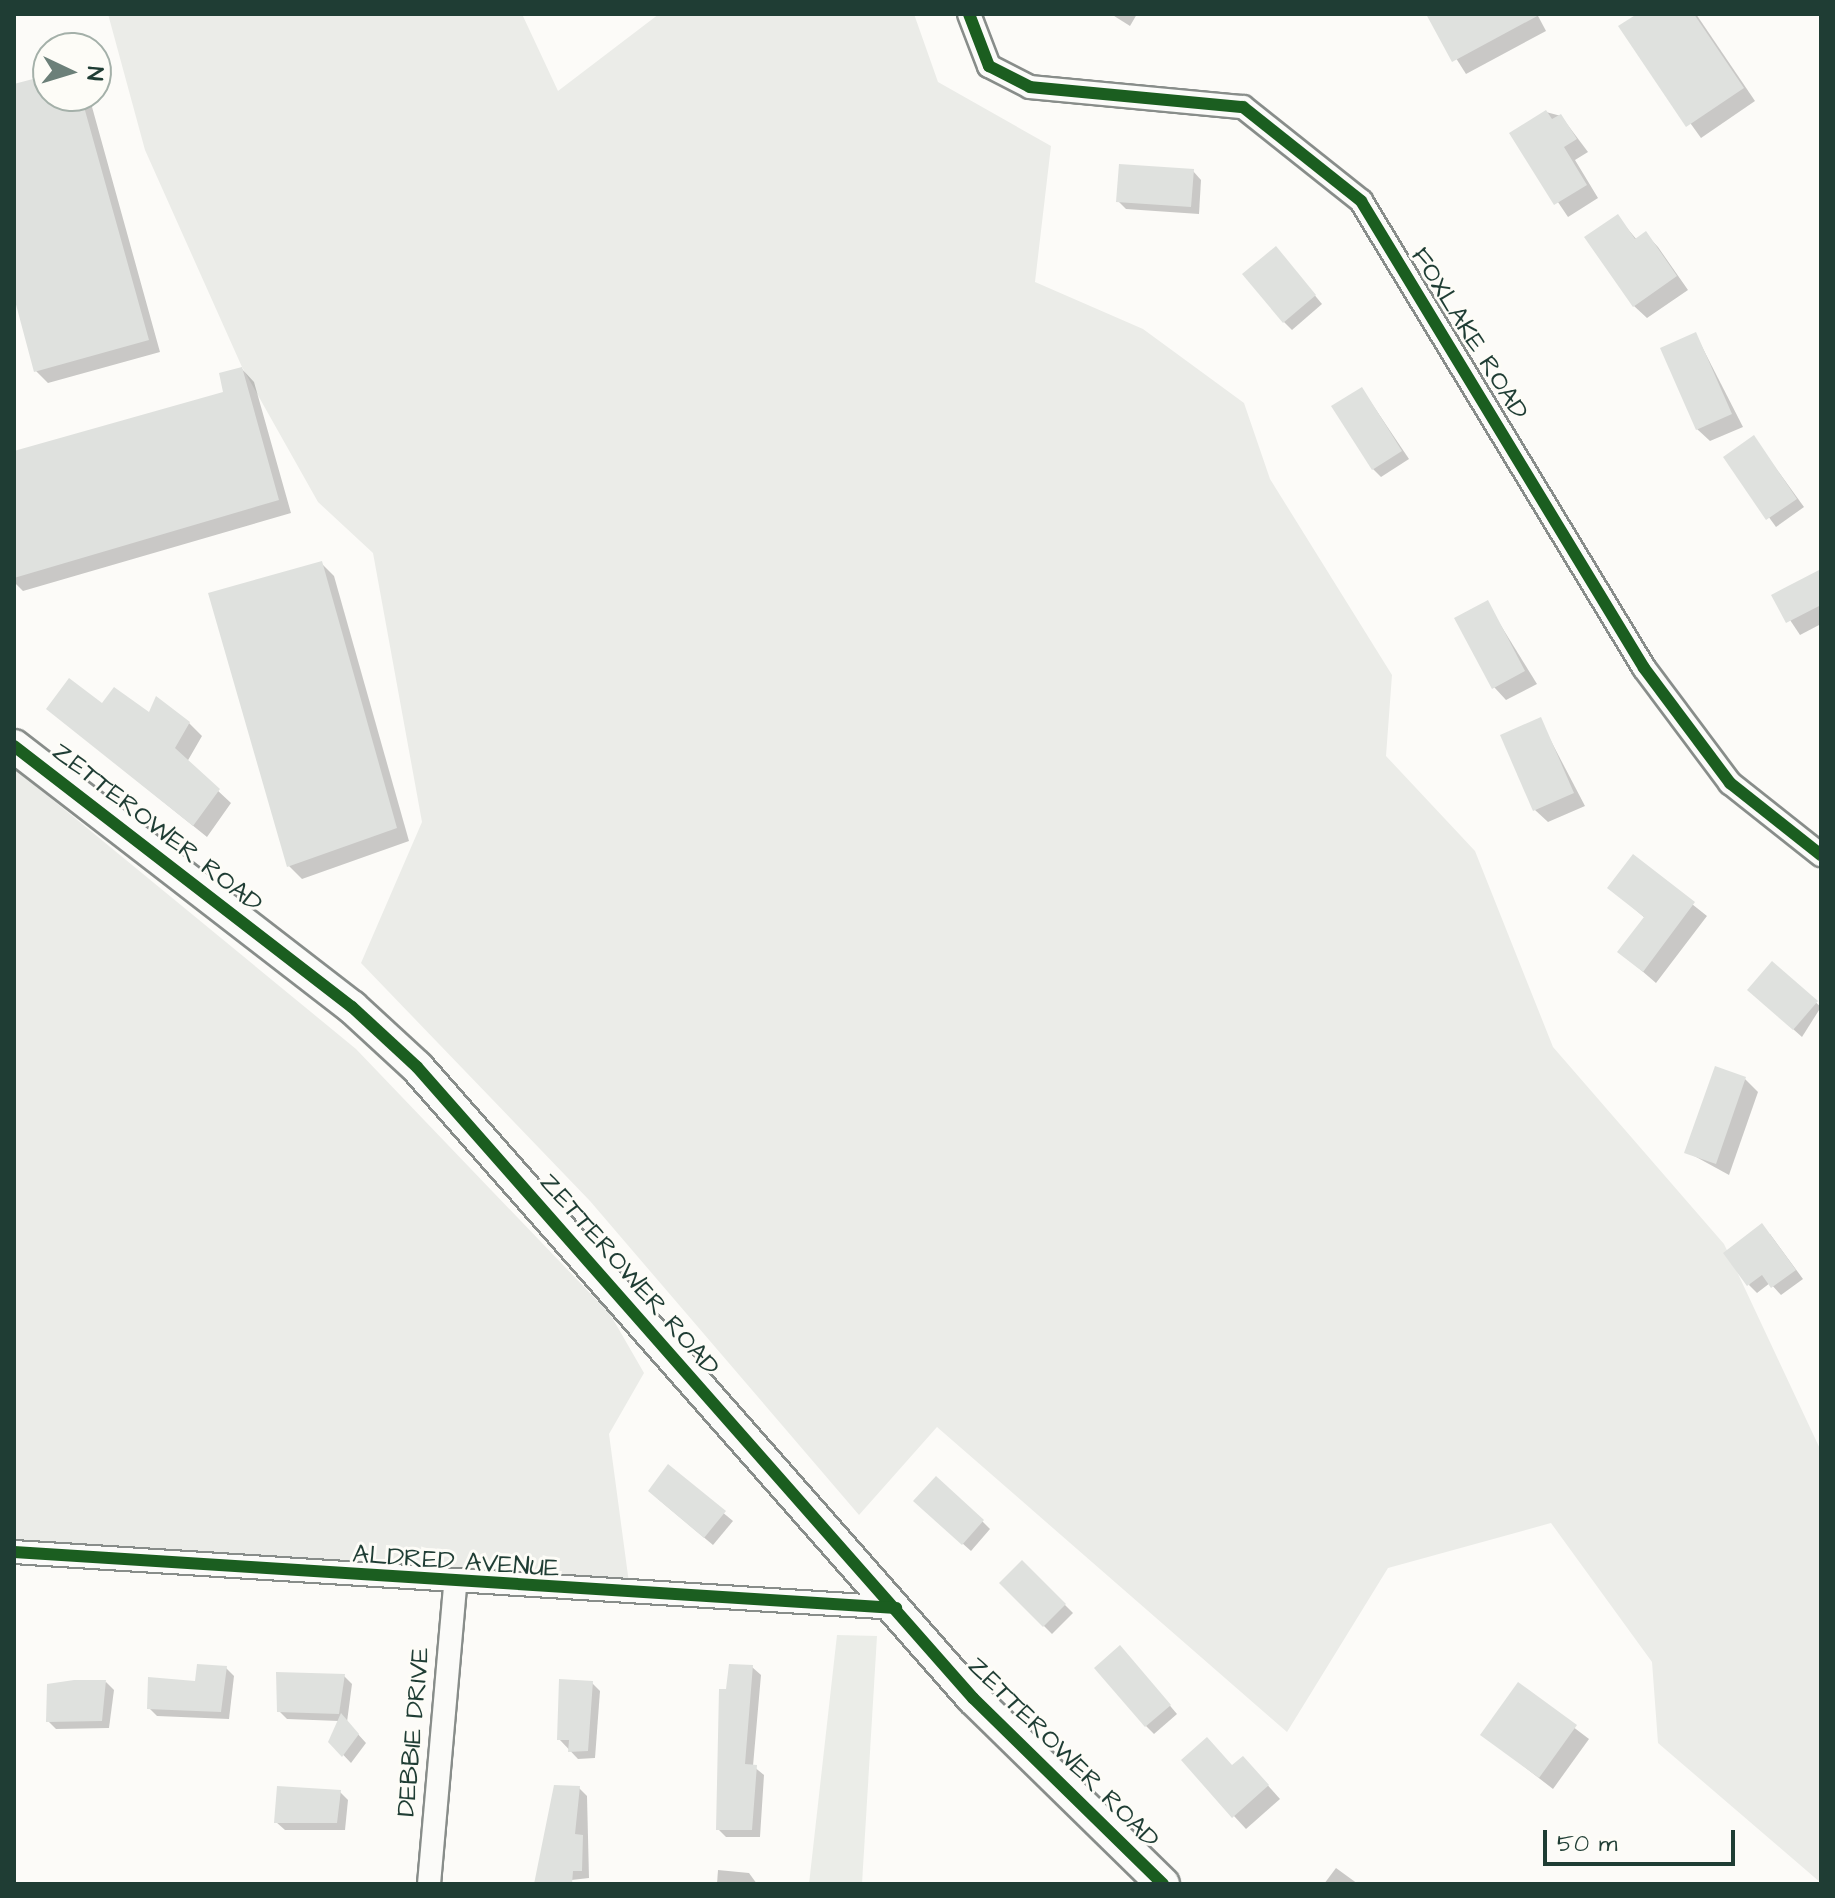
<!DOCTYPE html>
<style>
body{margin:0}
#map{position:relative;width:1835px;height:1898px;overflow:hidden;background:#fcfbf8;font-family:"Architects Daughter",sans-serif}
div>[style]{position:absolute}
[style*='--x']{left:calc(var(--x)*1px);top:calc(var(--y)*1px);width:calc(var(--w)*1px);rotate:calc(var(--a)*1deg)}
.built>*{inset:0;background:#ebede8}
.green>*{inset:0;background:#ebece8}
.shadow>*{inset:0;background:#0003}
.building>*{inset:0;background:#dfe1de}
.roads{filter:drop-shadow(2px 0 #888d8a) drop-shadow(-2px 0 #888d8a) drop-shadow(0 2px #888d8a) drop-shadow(0 -2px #888d8a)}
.street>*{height:22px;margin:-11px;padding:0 11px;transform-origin:11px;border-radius:11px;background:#fbfbf9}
.secondary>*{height:32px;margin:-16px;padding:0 16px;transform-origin:16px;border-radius:16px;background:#fbfbf9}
.cycleway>*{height:12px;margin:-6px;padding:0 6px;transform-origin:6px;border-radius:6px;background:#1b5e20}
span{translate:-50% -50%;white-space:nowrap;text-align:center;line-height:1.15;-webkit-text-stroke:6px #fdfcf7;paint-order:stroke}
.street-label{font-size:26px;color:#1f3d34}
.frame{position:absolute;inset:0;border:16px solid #1f3d34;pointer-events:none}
.north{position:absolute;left:32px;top:32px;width:80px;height:80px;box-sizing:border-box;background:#fdfcf7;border:2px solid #a4b0a9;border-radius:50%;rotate:94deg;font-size:22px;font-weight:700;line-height:32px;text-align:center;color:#1f3d34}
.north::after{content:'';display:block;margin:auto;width:28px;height:36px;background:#6c8079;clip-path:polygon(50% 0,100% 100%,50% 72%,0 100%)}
.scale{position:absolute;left:1543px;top:1830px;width:192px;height:36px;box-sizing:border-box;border:4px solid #1f3d34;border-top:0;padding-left:10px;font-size:24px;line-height:28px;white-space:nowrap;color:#1f3d34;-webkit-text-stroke:6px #fdfcf7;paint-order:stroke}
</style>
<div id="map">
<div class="built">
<div style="clip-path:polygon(837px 1635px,877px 1636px,862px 1884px,809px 1884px)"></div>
</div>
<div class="green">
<div style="clip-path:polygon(108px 14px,522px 14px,558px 91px,659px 14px,914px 14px,938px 82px,1051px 146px,1035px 282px,1143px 329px,1244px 403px,1270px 479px,1392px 675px,1386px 756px,1475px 851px,1553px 1047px,1724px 1244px,1821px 1451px,1821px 1883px,1658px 1743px,1652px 1662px,1551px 1523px,1388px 1568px,1287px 1732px,937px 1427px,859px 1515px,590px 1201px,361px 963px,422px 822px,373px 553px,318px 502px,242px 367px,145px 150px)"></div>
<div style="clip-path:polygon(14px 768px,356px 1049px,610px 1314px,644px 1373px,609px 1434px,629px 1583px,14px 1541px)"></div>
</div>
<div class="shadow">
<div style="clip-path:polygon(1111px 14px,1137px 14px,1130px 26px)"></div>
<div style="clip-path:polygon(1428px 14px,1537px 14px,1546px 31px,1466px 74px)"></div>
<div style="clip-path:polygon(1640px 14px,1696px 14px,1755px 101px,1701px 138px,1621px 27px)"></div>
<div style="clip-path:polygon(48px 77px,48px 96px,89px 96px,160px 352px,48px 383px,36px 371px,14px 290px,14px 86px)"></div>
<div style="clip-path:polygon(1546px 112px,1561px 116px,1588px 152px,1575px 160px,1598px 198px,1568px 217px,1512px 134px)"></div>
<div style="clip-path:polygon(1193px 171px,1201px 180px,1199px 214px,1126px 209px,1118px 201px)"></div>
<div style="clip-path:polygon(1617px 216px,1637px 240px,1646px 234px,1658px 247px,1688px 290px,1647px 318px,1634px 306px)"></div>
<div style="clip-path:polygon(1283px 257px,1322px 304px,1292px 330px,1284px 322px)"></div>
<div style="clip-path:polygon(1696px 335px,1743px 427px,1710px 441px,1697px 429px)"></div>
<div style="clip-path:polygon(242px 369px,254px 382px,291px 513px,23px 591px,14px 582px,14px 454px,226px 393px)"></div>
<div style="clip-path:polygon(1362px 389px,1409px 459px,1381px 477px,1373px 469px)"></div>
<div style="clip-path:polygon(1754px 438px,1804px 507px,1776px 527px,1726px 458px)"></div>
<div style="clip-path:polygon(321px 563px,334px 576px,409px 841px,302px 879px,289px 866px)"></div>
<div style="clip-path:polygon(1821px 571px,1821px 624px,1800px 635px,1774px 596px)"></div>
<div style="clip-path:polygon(1487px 603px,1537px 684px,1506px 700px,1494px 687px)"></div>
<div style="clip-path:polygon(102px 706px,189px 723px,202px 736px,187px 762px,231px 803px,207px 837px,48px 709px)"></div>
<div style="clip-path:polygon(1540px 720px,1585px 806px,1548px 822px,1535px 810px)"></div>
<div style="clip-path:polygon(1633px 857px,1707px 916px,1656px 983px,1620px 952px,1645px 918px,1610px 888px)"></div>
<div style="clip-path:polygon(1772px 964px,1821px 1007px,1802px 1037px,1758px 998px)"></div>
<div style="clip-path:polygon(1745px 1079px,1758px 1092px,1729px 1175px,1687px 1152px)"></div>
<div style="clip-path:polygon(1770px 1234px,1803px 1279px,1781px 1295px,1770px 1283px,1757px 1293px,1749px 1285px)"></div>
<div style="clip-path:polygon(668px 1467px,733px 1521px,713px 1545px,658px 1499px)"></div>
<div style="clip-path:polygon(924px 1509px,982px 1521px,990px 1529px,971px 1551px)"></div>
<div style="clip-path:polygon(1022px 1562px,1073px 1613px,1052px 1634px,1001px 1583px)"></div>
<div style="clip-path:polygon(1128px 1656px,1177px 1714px,1154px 1734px,1146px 1726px)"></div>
<div style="clip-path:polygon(752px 1667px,761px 1675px,753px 1766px,764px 1775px,760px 1837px,726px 1837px,718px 1829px,728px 1691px)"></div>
<div style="clip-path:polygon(226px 1668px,234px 1676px,229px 1719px,157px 1716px,149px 1708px)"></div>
<div style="clip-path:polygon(344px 1676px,352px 1684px,347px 1722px,366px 1743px,351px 1763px,330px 1741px,339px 1721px,287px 1719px,279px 1711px)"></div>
<div style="clip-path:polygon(106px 1682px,114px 1690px,109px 1728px,56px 1729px,48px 1721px)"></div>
<div style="clip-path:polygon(592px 1683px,600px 1691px,595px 1758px,578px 1759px,559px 1739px)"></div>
<div style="clip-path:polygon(1518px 1685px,1589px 1739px,1553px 1789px,1482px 1734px)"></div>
<div style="clip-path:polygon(1233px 1768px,1255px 1771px,1280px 1799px,1246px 1829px,1234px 1816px)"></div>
<div style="clip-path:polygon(579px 1788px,587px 1796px,589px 1878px,536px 1884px)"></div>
<div style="clip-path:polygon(340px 1792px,348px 1800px,345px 1830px,285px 1830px,276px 1822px)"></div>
<div style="clip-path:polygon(1336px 1868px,1358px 1884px,1324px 1884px)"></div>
<div style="clip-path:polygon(718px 1870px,749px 1873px,757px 1884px,717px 1884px)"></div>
</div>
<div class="building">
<div style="clip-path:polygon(1426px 14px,1541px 14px,1452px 62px)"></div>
<div style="clip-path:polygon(1637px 14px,1694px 14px,1744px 88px,1686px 127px,1618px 26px)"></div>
<div style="clip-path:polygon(48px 75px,48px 96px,81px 96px,149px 340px,34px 372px,14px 297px,14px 84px)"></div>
<div style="clip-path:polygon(1546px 110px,1552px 119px,1561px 114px,1577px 139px,1564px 147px,1587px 185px,1554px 205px,1509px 133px)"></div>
<div style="clip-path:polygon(1119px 164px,1194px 169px,1191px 207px,1116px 202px)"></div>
<div style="clip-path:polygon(1618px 214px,1635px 239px,1646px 231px,1677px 276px,1633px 307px,1584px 237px)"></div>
<div style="clip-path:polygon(1276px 246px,1316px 295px,1283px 323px,1242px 274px)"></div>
<div style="clip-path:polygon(1696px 332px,1732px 414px,1696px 430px,1660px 348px)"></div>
<div style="clip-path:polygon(242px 367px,279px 500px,14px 578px,14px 451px,223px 392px,219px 373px)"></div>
<div style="clip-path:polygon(1362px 387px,1402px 451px,1372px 470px,1331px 406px)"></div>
<div style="clip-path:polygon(1754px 435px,1797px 499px,1766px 520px,1723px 457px)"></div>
<div style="clip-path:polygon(322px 561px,397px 828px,287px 867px,208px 593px)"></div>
<div style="clip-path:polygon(1821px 569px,1821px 605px,1786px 623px,1771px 595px)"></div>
<div style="clip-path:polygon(1488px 600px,1525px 671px,1492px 689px,1454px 618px)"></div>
<div style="clip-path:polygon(69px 678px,102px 703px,114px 687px,149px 712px,156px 696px,190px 722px,175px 748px,220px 789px,193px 826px,46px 709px)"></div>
<div style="clip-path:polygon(1541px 717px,1574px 793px,1533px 811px,1500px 735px)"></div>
<div style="clip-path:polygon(1633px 854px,1695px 902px,1643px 972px,1617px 952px,1644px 917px,1607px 888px)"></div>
<div style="clip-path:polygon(1772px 961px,1818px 1001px,1793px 1030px,1747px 990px)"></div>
<div style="clip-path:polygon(1715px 1066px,1746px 1077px,1716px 1164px,1684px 1153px)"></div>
<div style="clip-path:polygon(1762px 1223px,1796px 1270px,1771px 1288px,1762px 1275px,1747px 1286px,1723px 1253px)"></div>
<div style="clip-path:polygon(668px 1464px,726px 1511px,704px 1538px,648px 1491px)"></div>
<div style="clip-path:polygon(936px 1476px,984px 1520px,962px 1545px,913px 1501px)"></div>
<div style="clip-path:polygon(1022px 1560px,1066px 1604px,1043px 1627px,999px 1583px)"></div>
<div style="clip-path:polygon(1120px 1645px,1171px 1705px,1145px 1727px,1094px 1668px)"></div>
<div style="clip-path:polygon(197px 1664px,227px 1666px,221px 1712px,147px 1709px,148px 1677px,195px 1681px)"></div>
<div style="clip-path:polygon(729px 1664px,753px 1665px,745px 1764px,757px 1765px,752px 1830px,716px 1830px,719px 1689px,726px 1689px)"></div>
<div style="clip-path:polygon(276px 1672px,345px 1674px,339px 1714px,277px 1712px)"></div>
<div style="clip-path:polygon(559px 1679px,593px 1681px,588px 1751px,568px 1752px,569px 1740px,557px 1740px)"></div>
<div style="clip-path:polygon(74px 1680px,106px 1680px,102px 1721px,46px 1722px,47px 1684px)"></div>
<div style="clip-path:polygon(1518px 1682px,1577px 1725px,1539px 1778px,1480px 1735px)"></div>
<div style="clip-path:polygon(341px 1713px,359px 1734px,342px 1757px,328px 1742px)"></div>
<div style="clip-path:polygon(1207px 1737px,1232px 1765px,1243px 1756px,1269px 1785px,1232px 1818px,1181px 1760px)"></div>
<div style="clip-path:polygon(554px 1785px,580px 1786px,575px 1834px,583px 1835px,582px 1871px,573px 1871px,572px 1884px,534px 1884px)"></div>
<div style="clip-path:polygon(277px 1786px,341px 1790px,337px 1823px,274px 1823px)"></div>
</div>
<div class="roads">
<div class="street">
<div style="--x:969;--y:14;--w:56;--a:69"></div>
<div style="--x:989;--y:66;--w:46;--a:27.1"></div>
<div style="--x:1030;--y:87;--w:214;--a:5.4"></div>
<div style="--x:1243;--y:107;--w:151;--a:38.5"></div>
<div style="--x:1361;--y:201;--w:546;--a:58.78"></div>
<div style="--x:1644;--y:668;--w:144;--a:53.2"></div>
<div style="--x:1730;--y:783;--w:116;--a:38.4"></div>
<div style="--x:14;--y:1552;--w:884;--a:3.63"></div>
<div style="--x:429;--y:1884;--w:300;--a:-85"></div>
</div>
<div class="secondary">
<div style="--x:14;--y:746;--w:427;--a:37.7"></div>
<div style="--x:352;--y:1007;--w:88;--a:42.7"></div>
<div style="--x:417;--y:1067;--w:841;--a:48.62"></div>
<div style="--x:973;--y:1698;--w:266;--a:44.4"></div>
</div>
</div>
<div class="cycleway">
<div style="--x:969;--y:14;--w:56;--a:69"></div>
<div style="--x:989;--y:66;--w:46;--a:27.1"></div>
<div style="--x:1030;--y:87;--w:214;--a:5.4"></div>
<div style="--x:1243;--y:107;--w:151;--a:38.5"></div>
<div style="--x:1361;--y:201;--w:546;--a:58.78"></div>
<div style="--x:1644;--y:668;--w:144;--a:53.2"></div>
<div style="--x:1730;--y:783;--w:116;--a:38.4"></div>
<div style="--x:14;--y:746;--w:427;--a:37.7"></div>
<div style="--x:352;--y:1007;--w:88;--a:42.7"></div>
<div style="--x:417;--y:1067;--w:841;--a:48.62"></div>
<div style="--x:973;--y:1698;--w:266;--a:44.4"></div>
<div style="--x:14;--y:1552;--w:884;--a:3.63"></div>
</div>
<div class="street-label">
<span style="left:1469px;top:334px;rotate:58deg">FOXLAKE ROAD</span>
<span style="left:157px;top:828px;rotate:38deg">ZETTEROWER ROAD</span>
<span style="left:629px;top:1275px;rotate:49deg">ZETTEROWER ROAD</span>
<span style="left:456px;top:1562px;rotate:4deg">ALDRED AVENUE</span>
<span style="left:414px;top:1732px;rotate:-85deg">DEBBIE DRIVE</span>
<span style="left:1063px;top:1753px;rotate:45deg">ZETTEROWER ROAD</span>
</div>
<div class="frame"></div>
<div class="north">N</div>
<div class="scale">50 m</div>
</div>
